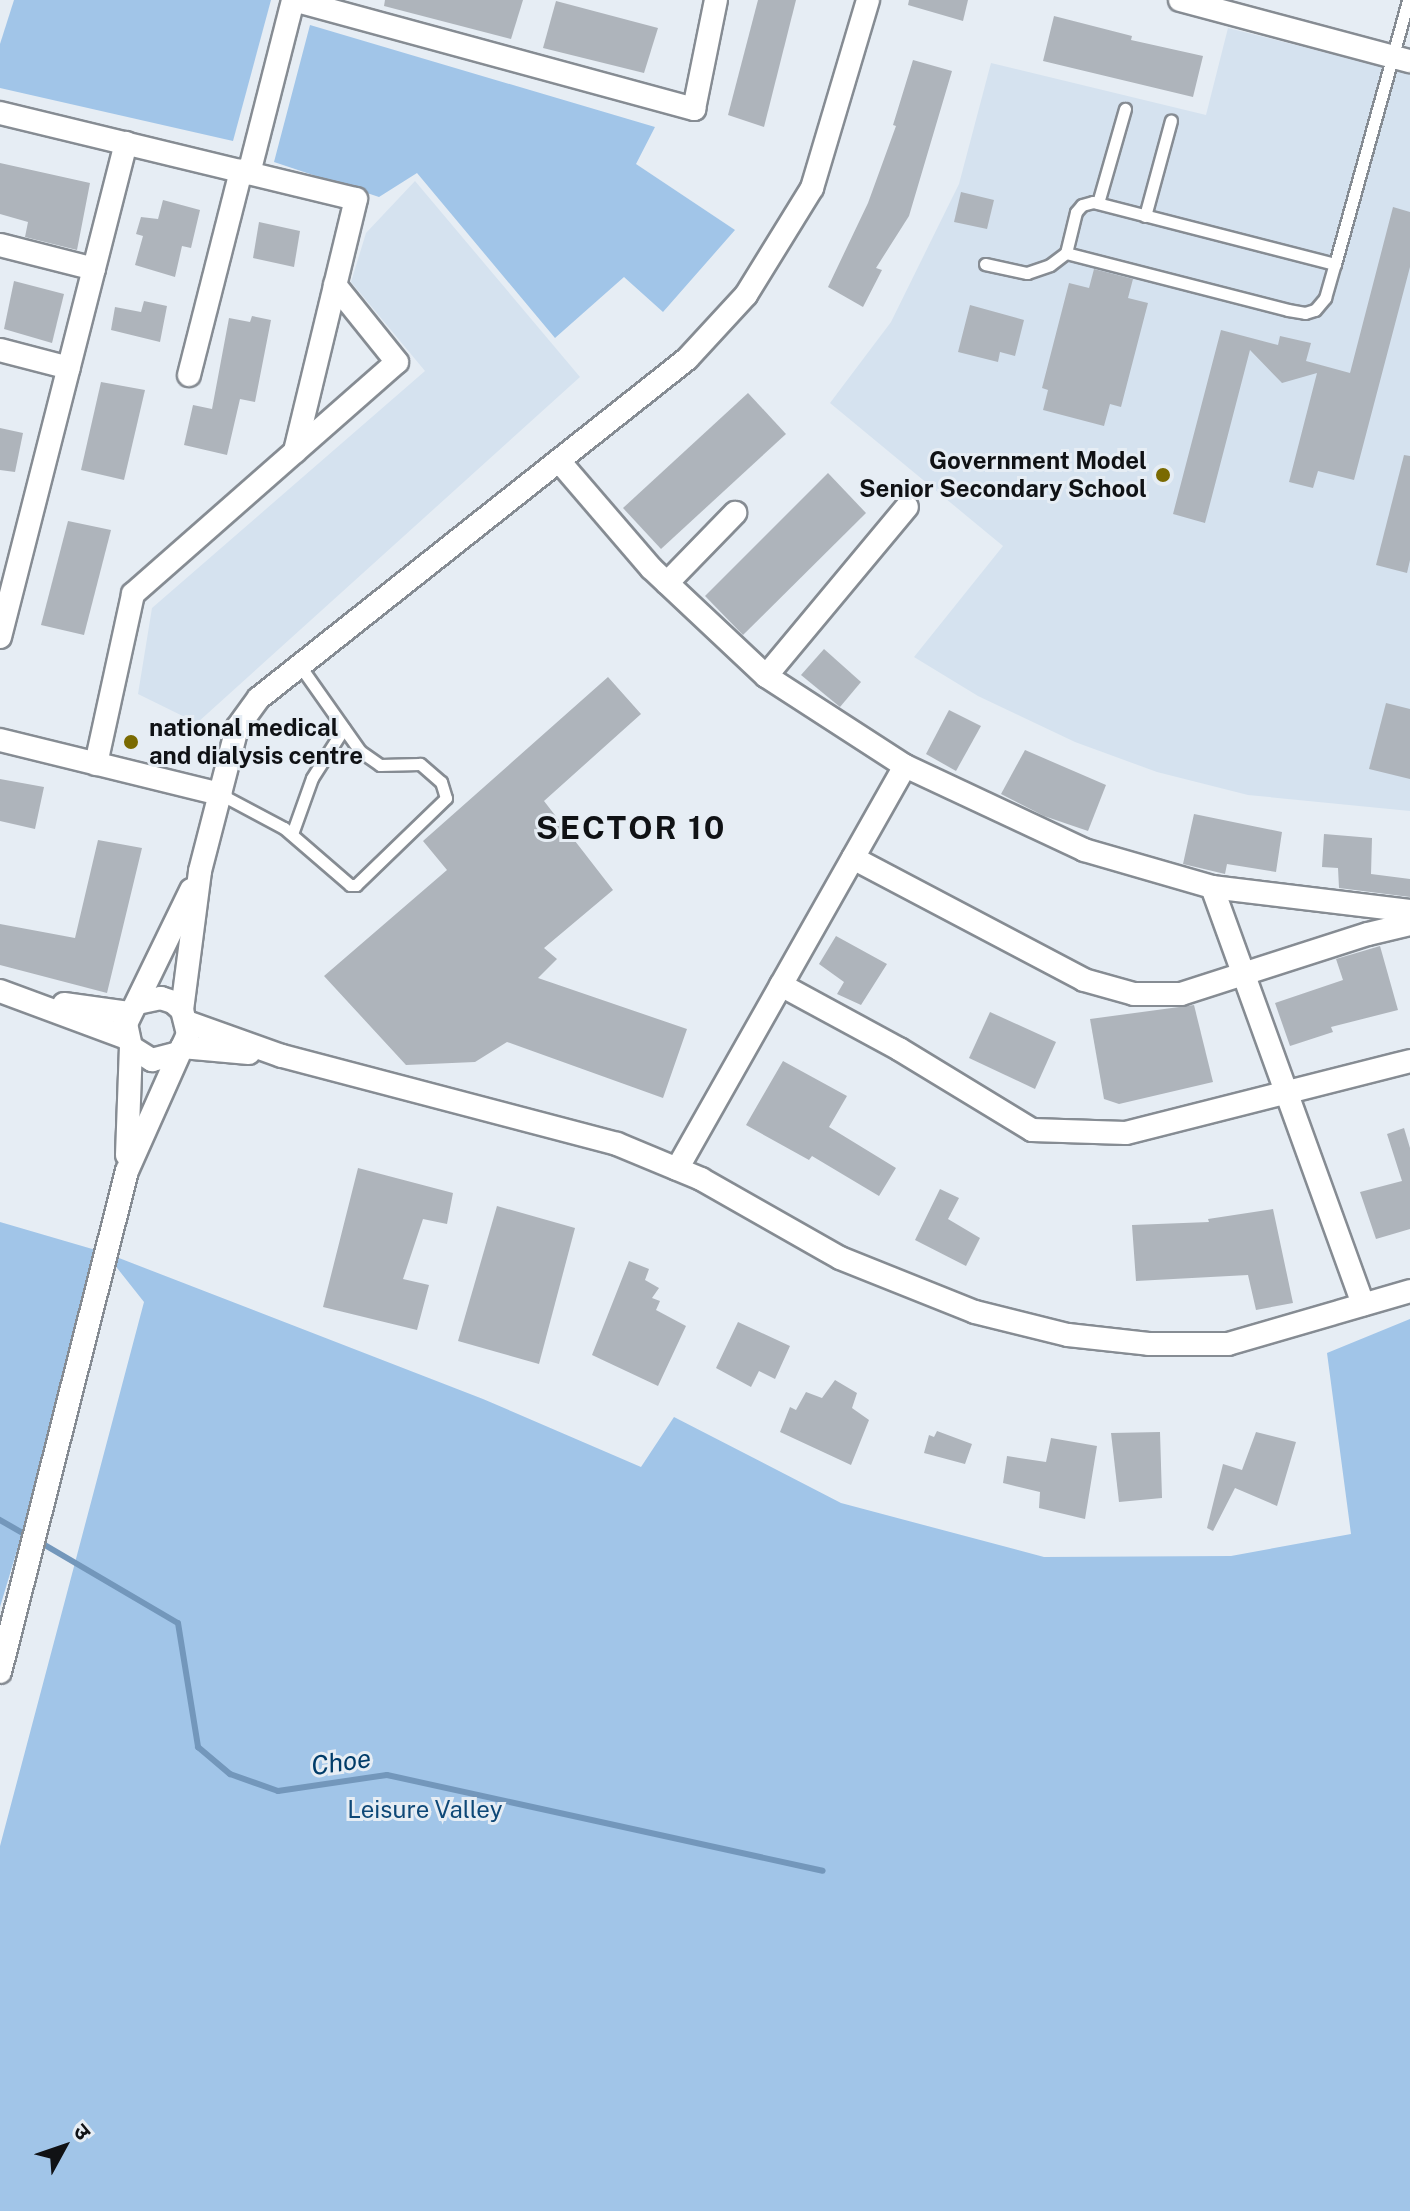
<!DOCTYPE html>
<meta charset="utf-8">
<style>
body{margin:0}
#map{position:relative;width:1410px;height:2211px;overflow:hidden;background:#e6edf4;font-family:"Public Sans","Noto Sans Devanagari",sans-serif}
div>[style]{position:absolute}
[style*='--x']{left:calc(var(--x)*1px);top:calc(var(--y)*1px);width:calc(var(--w)*1px);rotate:calc(var(--a)*1deg)}
.built>*{inset:0;background:#d5e2ef}
.green>*{inset:0;background:#a1c5e8}
.stream>*{height:6px;margin:-3px;padding:0 3px;transform-origin:3px;border-radius:3px;background:#7397bb}
.building>*{inset:0;background:#aeb4bb}
.roads{filter:drop-shadow(2px 0 #868c93) drop-shadow(-2px 0 #868c93) drop-shadow(0 2px #868c93) drop-shadow(0 -2px #868c93)}
.lane>*{height:11px;margin:-5.5px;padding:0 5.5px;transform-origin:5.5px;border-radius:5.5px;background:#fff}
.street>*{height:22px;margin:-11px;padding:0 11px;transform-origin:11px;border-radius:11px;background:#fff}
.dots>*{width:22px;height:22px;translate:-50% -50%;box-sizing:border-box;border:4px solid #e6edf4;border-radius:50%}
span{translate:-50% -50%;white-space:nowrap;text-align:center;line-height:1.15;-webkit-text-stroke:6px #e6edf4;paint-order:stroke}
.poi-label{font-size:24px;color:#101215;font-weight:700}
.right{translate:-100% -50%;text-align:right}
.left{translate:0 -50%;text-align:left}
.park-label{font-size:24px;color:#0e4877}
.water-label{font-size:26px;color:#003c69;font-style:italic}
.district-label{font-size:32px;color:#101215;font-weight:700;letter-spacing:2px}
.north{position:absolute;left:24px;top:2107px;width:80px;height:80px;-webkit-text-stroke:6px #e6edf4;paint-order:stroke;rotate:50deg;font-size:22px;font-weight:700;line-height:32px;text-align:center;color:#101215}
.north::after{content:'';display:block;margin:auto;width:28px;height:36px;background:#101215;clip-path:polygon(50% 0,100% 100%,50% 72%,0 100%)}
</style>
<div id="map">
<div class="built">
<div style="clip-path:polygon(1228px 28px,1410px 74px,1410px 811px,1248px 795px,1157px 772px,1075px 742px,978px 696px,914px 657px,1003px 546px,830px 403px,891px 322px,959px 184px,991px 63px,1206px 115px)"></div>
<div style="clip-path:polygon(415px 181px,580px 377px,197px 723px,138px 694px,152px 608px,425px 371px,351px 282px,366px 233px)"></div>
</div>
<div class="green">
<div style="clip-path:polygon(14px 0,271px 0,233px 141px,0 88px,0 44px)"></div>
<div style="clip-path:polygon(310px 25px,655px 127px,636px 164px,735px 230px,663px 312px,624px 277px,555px 338px,417px 173px,379px 197px,274px 162px)"></div>
<div style="clip-path:polygon(0 1222px,106px 1253px,483px 1399px,641px 1467px,674px 1417px,841px 1503px,1044px 1557px,1231px 1556px,1351px 1534px,1327px 1353px,1410px 1319px,1410px 2211px,0 2211px,0 1846px,144px 1302px,106px 1254px,0 1607px)"></div>
</div>
<div class="stream">
<div style="--x:0;--y:1520;--w:32;--a:30"></div>
<div style="--x:38;--y:1541;--w:162;--a:30.4"></div>
<div style="--x:178;--y:1623;--w:126;--a:80.8"></div>
<div style="--x:198;--y:1747;--w:42;--a:40.2"></div>
<div style="--x:230;--y:1774;--w:51;--a:19.5"></div>
<div style="--x:278;--y:1791;--w:110;--a:-8.4"></div>
<div style="--x:387;--y:1775;--w:446;--a:12.4"></div>
</div>
<div class="building">
<div style="clip-path:polygon(385px 0,523px 0,511px 39px,384px 6px)"></div>
<div style="clip-path:polygon(758px 0,796px 0,764px 127px,728px 115px)"></div>
<div style="clip-path:polygon(909px 0,968px 0,963px 21px,908px 5px)"></div>
<div style="clip-path:polygon(556px 1px,658px 28px,644px 73px,543px 48px)"></div>
<div style="clip-path:polygon(1054px 16px,1132px 36px,1131px 40px,1203px 56px,1193px 97px,1043px 61px)"></div>
<div style="clip-path:polygon(913px 60px,952px 71px,909px 216px,876px 268px,882px 270px,863px 307px,828px 287px,868px 203px,896px 126px,893px 125px)"></div>
<div style="clip-path:polygon(0 163px,90px 183px,77px 250px,25px 237px,28px 222px,0 214px)"></div>
<div style="clip-path:polygon(961px 192px,994px 200px,987px 229px,954px 222px)"></div>
<div style="clip-path:polygon(163px 200px,200px 210px,191px 248px,182px 246px,175px 277px,135px 265px,143px 236px,136px 234px,141px 217px,158px 219px)"></div>
<div style="clip-path:polygon(1393px 207px,1410px 212px,1410px 267px,1354px 480px,1318px 471px,1313px 488px,1289px 482px,1317px 373px,1282px 383px,1250px 350px,1205px 523px,1173px 514px,1221px 330px,1278px 345px,1280px 336px,1311px 343px,1306px 361px,1350px 373px)"></div>
<div style="clip-path:polygon(259px 222px,300px 231px,294px 267px,253px 258px)"></div>
<div style="clip-path:polygon(1094px 269px,1133px 279px,1128px 298px,1148px 303px,1121px 407px,1110px 404px,1104px 426px,1043px 410px,1048px 390px,1042px 388px,1069px 283px,1089px 288px)"></div>
<div style="clip-path:polygon(14px 281px,64px 294px,52px 343px,4px 329px)"></div>
<div style="clip-path:polygon(144px 301px,167px 306px,160px 342px,111px 330px,115px 307px,141px 312px)"></div>
<div style="clip-path:polygon(970px 305px,1024px 320px,1015px 356px,1000px 352px,998px 362px,958px 352px)"></div>
<div style="clip-path:polygon(252px 316px,271px 320px,255px 402px,240px 399px,227px 455px,184px 445px,193px 405px,212px 409px,229px 318px,250px 322px)"></div>
<div style="clip-path:polygon(101px 382px,145px 390px,124px 480px,81px 470px)"></div>
<div style="clip-path:polygon(748px 393px,786px 434px,661px 549px,623px 508px)"></div>
<div style="clip-path:polygon(0 428px,23px 433px,15px 472px,0 470px)"></div>
<div style="clip-path:polygon(1404px 455px,1410px 456px,1410px 560px,1407px 573px,1376px 565px)"></div>
<div style="clip-path:polygon(828px 473px,866px 513px,743px 635px,705px 596px)"></div>
<div style="clip-path:polygon(68px 521px,111px 530px,84px 635px,41px 625px)"></div>
<div style="clip-path:polygon(824px 649px,861px 682px,840px 707px,801px 675px)"></div>
<div style="clip-path:polygon(608px 677px,641px 714px,544px 801px,613px 890px,544px 948px,557px 959px,538px 978px,687px 1029px,663px 1098px,507px 1042px,475px 1062px,406px 1065px,324px 976px,447px 870px,423px 841px)"></div>
<div style="clip-path:polygon(1386px 703px,1410px 709px,1410px 779px,1369px 769px)"></div>
<div style="clip-path:polygon(949px 710px,981px 726px,956px 771px,926px 754px)"></div>
<div style="clip-path:polygon(1025px 750px,1106px 785px,1088px 831px,1044px 816px,1001px 794px)"></div>
<div style="clip-path:polygon(0 779px,44px 787px,35px 829px,0 821px)"></div>
<div style="clip-path:polygon(1194px 814px,1282px 832px,1276px 872px,1227px 864px,1225px 874px,1183px 864px)"></div>
<div style="clip-path:polygon(1324px 834px,1372px 838px,1371px 874px,1410px 879px,1410px 897px,1339px 888px,1338px 868px,1322px 867px)"></div>
<div style="clip-path:polygon(98px 840px,142px 848px,107px 993px,0 965px,0 924px,75px 938px)"></div>
<div style="clip-path:polygon(836px 936px,887px 964px,861px 1005px,837px 994px,844px 982px,819px 964px)"></div>
<div style="clip-path:polygon(1380px 946px,1398px 1010px,1331px 1027px,1333px 1032px,1290px 1046px,1275px 1003px,1343px 980px,1336px 959px)"></div>
<div style="clip-path:polygon(1194px 1005px,1213px 1082px,1119px 1104px,1104px 1099px,1090px 1019px)"></div>
<div style="clip-path:polygon(990px 1012px,1056px 1042px,1035px 1089px,969px 1058px)"></div>
<div style="clip-path:polygon(783px 1061px,847px 1096px,829px 1127px,896px 1168px,879px 1196px,812px 1156px,809px 1160px,746px 1125px)"></div>
<div style="clip-path:polygon(1404px 1128px,1410px 1148px,1410px 1229px,1376px 1239px,1360px 1192px,1402px 1181px,1387px 1134px)"></div>
<div style="clip-path:polygon(358px 1168px,453px 1193px,447px 1224px,423px 1219px,403px 1279px,429px 1285px,417px 1330px,323px 1307px)"></div>
<div style="clip-path:polygon(940px 1189px,959px 1198px,948px 1219px,980px 1238px,966px 1266px,915px 1240px)"></div>
<div style="clip-path:polygon(497px 1206px,575px 1228px,539px 1364px,458px 1341px)"></div>
<div style="clip-path:polygon(1273px 1209px,1293px 1303px,1256px 1310px,1248px 1275px,1136px 1281px,1132px 1225px,1209px 1222px,1208px 1219px)"></div>
<div style="clip-path:polygon(629px 1261px,649px 1269px,645px 1280px,659px 1288px,652px 1298px,660px 1301px,656px 1310px,686px 1326px,658px 1386px,592px 1355px)"></div>
<div style="clip-path:polygon(738px 1322px,790px 1346px,775px 1379px,759px 1371px,751px 1387px,716px 1368px)"></div>
<div style="clip-path:polygon(835px 1380px,857px 1393px,852px 1408px,869px 1420px,851px 1465px,780px 1432px,790px 1407px,796px 1410px,806px 1392px,822px 1398px)"></div>
<div style="clip-path:polygon(937px 1431px,972px 1444px,965px 1464px,924px 1453px,929px 1435px,934px 1437px)"></div>
<div style="clip-path:polygon(1160px 1432px,1162px 1498px,1119px 1502px,1111px 1433px)"></div>
<div style="clip-path:polygon(1256px 1432px,1296px 1442px,1277px 1506px,1235px 1488px,1213px 1531px,1207px 1528px,1223px 1464px,1242px 1470px)"></div>
<div style="clip-path:polygon(1051px 1438px,1097px 1446px,1085px 1519px,1039px 1508px,1040px 1492px,1003px 1483px,1007px 1456px,1046px 1462px)"></div>
</div>
<div class="roads">
<div class="lane">
<div style="--x:1098;--y:203;--w:98;--a:-74"></div>
<div style="--x:1145;--y:216;--w:99;--a:-74.8"></div>
<div style="--x:1066;--y:253;--w:229;--a:14.4"></div>
<div style="--x:1288;--y:310;--w:17;--a:10"></div>
<div style="--x:1305;--y:313;--w:10;--a:-17"></div>
<div style="--x:1315;--y:310;--w:16;--a:-50"></div>
<div style="--x:1325;--y:298;--w:35;--a:-74"></div>
<div style="--x:1335;--y:264;--w:274;--a:-74.5"></div>
<div style="--x:985;--y:264;--w:43;--a:12.1"></div>
<div style="--x:1027;--y:273;--w:24;--a:-19"></div>
<div style="--x:1050;--y:265;--w:20;--a:-37"></div>
<div style="--x:1066;--y:253;--w:42;--a:-76.3"></div>
<div style="--x:1076;--y:212;--w:9;--a:-49"></div>
<div style="--x:1082;--y:205;--w:11;--a:-15"></div>
<div style="--x:1093;--y:202;--w:250;--a:14.4"></div>
<div style="--x:220;--y:794;--w:72;--a:28"></div>
<div style="--x:284;--y:828;--w:87;--a:40.8"></div>
<div style="--x:350;--y:885;--w:6;--a:0"></div>
<div style="--x:356;--y:885;--w:125;--a:-44"></div>
<div style="--x:446;--y:798;--w:17;--a:-107"></div>
<div style="--x:441;--y:782;--w:28;--a:-139"></div>
<div style="--x:420;--y:764;--w:40;--a:178.6"></div>
<div style="--x:380;--y:765;--w:24;--a:-145"></div>
<div style="--x:360;--y:751;--w:104;--a:-125.2"></div>
<div style="--x:292;--y:834;--w:59;--a:-70.3"></div>
<div style="--x:312;--y:778;--w:59;--a:-57.4"></div>
</div>
<div class="street">
<div style="--x:293;--y:0;--w:416;--a:15.2"></div>
<div style="--x:694;--y:109;--w:111;--a:-78.6"></div>
<div style="--x:1180;--y:0;--w:238;--a:14.9"></div>
<div style="--x:0;--y:113;--w:366;--a:13.6"></div>
<div style="--x:356;--y:199;--w:260;--a:103.6"></div>
<div style="--x:249;--y:173;--w:179;--a:-75.7"></div>
<div style="--x:0;--y:245;--w:97;--a:14.3"></div>
<div style="--x:0;--y:350;--w:71;--a:14.6"></div>
<div style="--x:189;--y:375;--w:211;--a:-75.7"></div>
<div style="--x:559;--y:461;--w:141;--a:49.3"></div>
<div style="--x:651;--y:568;--w:158;--a:43.2"></div>
<div style="--x:766;--y:676;--w:166;--a:32.9"></div>
<div style="--x:905;--y:766;--w:198;--a:25.1"></div>
<div style="--x:1084;--y:850;--w:133;--a:16.1"></div>
<div style="--x:1212;--y:887;--w:199;--a:6.9"></div>
<div style="--x:667;--y:583;--w:98;--a:-45.8"></div>
<div style="--x:0;--y:637;--w:510;--a:-75.69"></div>
<div style="--x:766;--y:676;--w:220;--a:-50.2"></div>
<div style="--x:0;--y:740;--w:227;--a:13.8"></div>
<div style="--x:96;--y:764;--w:174;--a:-77.7"></div>
<div style="--x:133;--y:594;--w:351;--a:-41.3"></div>
<div style="--x:397;--y:362;--w:99;--a:-128.8"></div>
<div style="--x:853;--y:858;--w:261;--a:27.8"></div>
<div style="--x:1084;--y:980;--w:52;--a:15.6"></div>
<div style="--x:1134;--y:994;--w:47;--a:0"></div>
<div style="--x:1181;--y:994;--w:196;--a:-17.8"></div>
<div style="--x:1368;--y:934;--w:43;--a:-13.4"></div>
<div style="--x:1212;--y:887;--w:444;--a:70.1"></div>
<div style="--x:781;--y:985;--w:134;--a:28.5"></div>
<div style="--x:899;--y:1049;--w:156;--a:31.3"></div>
<div style="--x:1032;--y:1130;--w:94;--a:1.8"></div>
<div style="--x:1126;--y:1133;--w:293;--a:-14.2"></div>
<div style="--x:0;--y:991;--w:135;--a:20.3"></div>
<div style="--x:64;--y:1004;--w:67;--a:7.8"></div>
<div style="--x:182;--y:1010;--w:140;--a:-82.6"></div>
<div style="--x:200;--y:871;--w:148;--a:-75.5"></div>
<div style="--x:237;--y:728;--w:37;--a:-54"></div>
<div style="--x:259;--y:698;--w:546;--a:-38.38"></div>
<div style="--x:687;--y:359;--w:87;--a:-47.3"></div>
<div style="--x:746;--y:295;--w:126;--a:-58.3"></div>
<div style="--x:812;--y:188;--w:196;--a:-73.4"></div>
<div style="--x:187;--y:1022;--w:101;--a:19.7"></div>
<div style="--x:282;--y:1056;--w:346;--a:14.7"></div>
<div style="--x:617;--y:1144;--w:91;--a:22.6"></div>
<div style="--x:701;--y:1179;--w:160;--a:29.6"></div>
<div style="--x:840;--y:1258;--w:145;--a:21.8"></div>
<div style="--x:975;--y:1312;--w:96;--a:13.9"></div>
<div style="--x:1068;--y:1335;--w:81;--a:6.3"></div>
<div style="--x:1149;--y:1344;--w:79;--a:0"></div>
<div style="--x:1228;--y:1344;--w:190;--a:-16.2"></div>
<div style="--x:131;--y:1047;--w:25;--a:32"></div>
<div style="--x:152;--y:1060;--w:24;--a:-15"></div>
<div style="--x:182;--y:1047;--w:67;--a:5.1"></div>
<div style="--x:127;--y:1155;--w:108;--a:-87.9"></div>
<div style="--x:131;--y:1047;--w:24;--a:-102"></div>
<div style="--x:126;--y:1024;--w:149;--a:-64.1"></div>
<div style="--x:677;--y:1169;--w:463;--a:-60.5"></div>
<div style="--x:0;--y:1672;--w:517;--a:-75.78"></div>
<div style="--x:127;--y:1171;--w:150;--a:-66"></div>
<div style="--x:188;--y:1034;--w:25;--a:-104"></div>
<div style="--x:182;--y:1010;--w:12;--a:-138"></div>
<div style="--x:173;--y:1002;--w:13;--a:-162"></div>
<div style="--x:161;--y:998;--w:24;--a:168"></div>
</div>
</div>
<div class="dots">
<div style="left:1163px;top:475px;background:#7a6a01"></div>
<div style="left:131px;top:742px;background:#7a6a01"></div>
</div>
<div class="poi-label">
<span class="right" style="left:1147px;top:475px">Government Model<br>Senior Secondary School</span>
<span class="left" style="left:149px;top:742px">national medical<br>and dialysis centre</span>
</div>
<div class="park-label">
<span style="left:425px;top:1810px">Leisure Valley</span>
</div>
<div class="water-label">
<span style="left:341px;top:1762px;rotate:-8deg">Choe</span>
</div>
<div class="district-label">
<span style="left:631px;top:828px">SECTOR 10</span>
</div>
<div class="north">उ</div>
</div>
